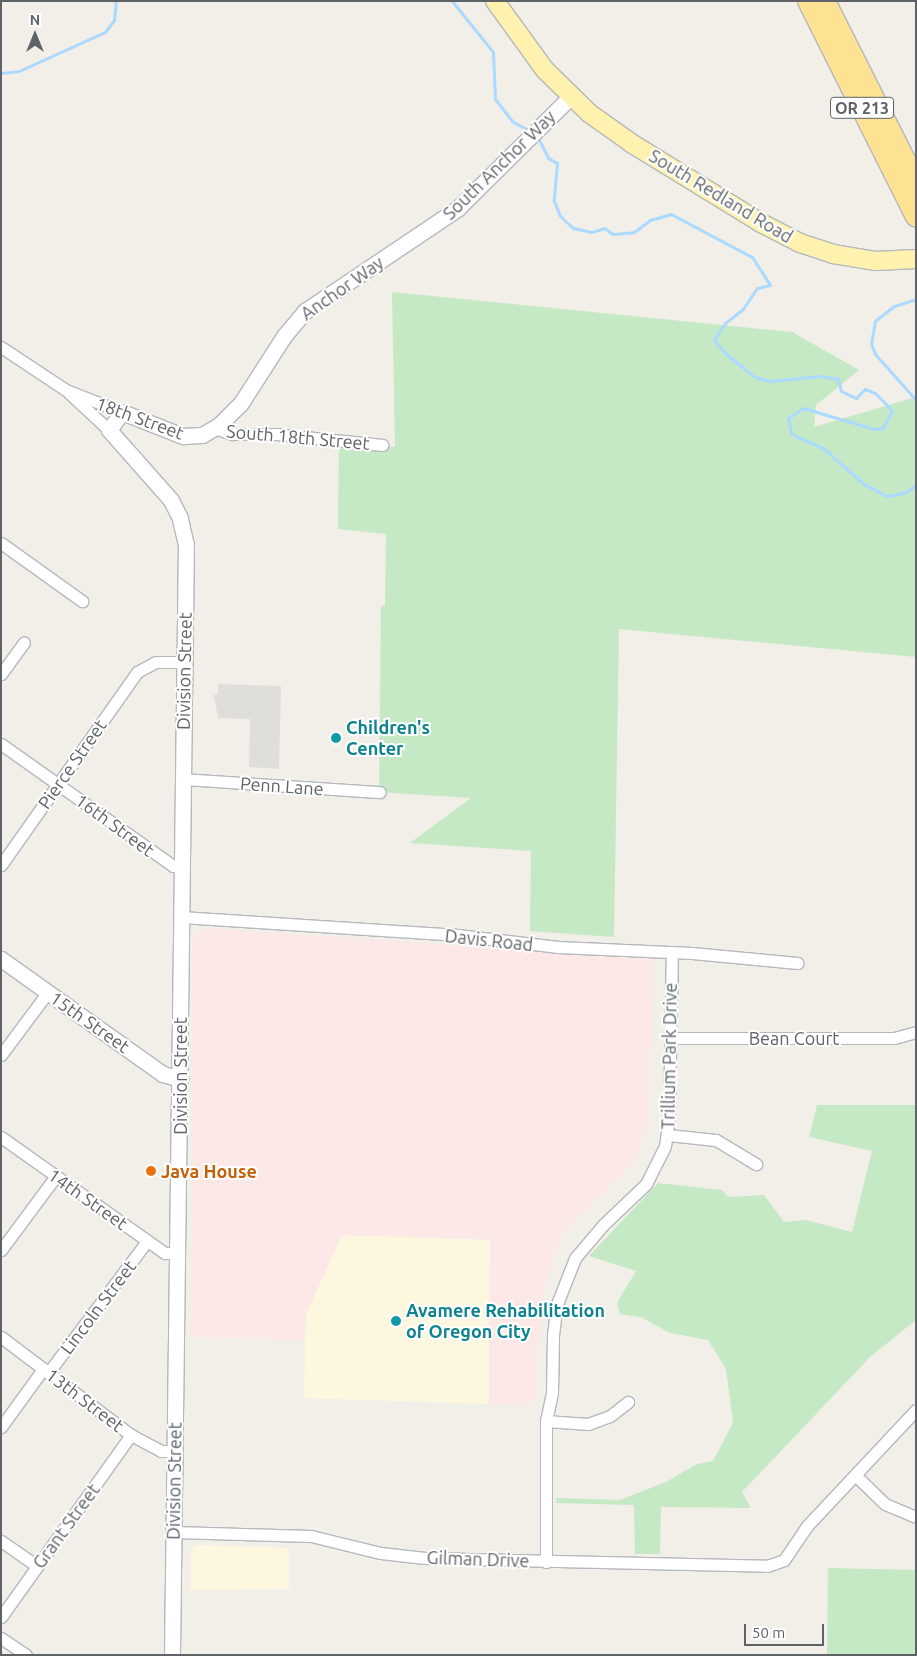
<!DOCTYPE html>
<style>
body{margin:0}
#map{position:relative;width:917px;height:1656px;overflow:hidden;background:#f1efe8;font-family:Ubuntu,sans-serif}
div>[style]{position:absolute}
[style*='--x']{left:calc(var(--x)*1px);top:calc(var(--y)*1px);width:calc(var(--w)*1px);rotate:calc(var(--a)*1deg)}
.commercial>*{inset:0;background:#fef7e0}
.industrial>*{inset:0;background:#e0deda}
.medical>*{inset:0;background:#fce8e6}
.green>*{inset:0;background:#c5e8c5}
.stream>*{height:3px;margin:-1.5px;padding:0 1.5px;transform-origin:1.5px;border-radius:1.5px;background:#aadaff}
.roads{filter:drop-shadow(1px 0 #b5b8bc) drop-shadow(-1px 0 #b5b8bc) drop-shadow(0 1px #b5b8bc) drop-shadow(0 -1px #b5b8bc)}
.street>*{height:11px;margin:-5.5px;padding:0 5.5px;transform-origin:5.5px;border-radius:5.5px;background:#fff}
.secondary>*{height:15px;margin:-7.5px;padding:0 7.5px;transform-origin:7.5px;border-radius:7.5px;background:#fff}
.primary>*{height:18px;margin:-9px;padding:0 9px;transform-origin:9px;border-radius:9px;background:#fff2af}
.highway>*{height:20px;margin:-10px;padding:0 10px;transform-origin:10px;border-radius:10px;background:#fde293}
.dots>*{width:14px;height:14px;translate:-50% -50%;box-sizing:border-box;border:2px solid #fff;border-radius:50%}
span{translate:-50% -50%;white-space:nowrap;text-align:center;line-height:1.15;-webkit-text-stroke:4px #fff;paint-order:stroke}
.shield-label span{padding:1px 4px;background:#fff;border:1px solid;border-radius:4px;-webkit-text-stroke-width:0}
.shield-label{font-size:16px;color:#5f6368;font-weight:700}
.street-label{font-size:18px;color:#5f6368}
.culture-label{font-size:18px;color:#0d838f;font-weight:700}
.left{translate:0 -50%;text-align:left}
.food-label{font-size:18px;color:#c56008;font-weight:700}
.frame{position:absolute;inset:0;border:2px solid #5f6368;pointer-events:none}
.north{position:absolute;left:10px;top:10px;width:50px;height:50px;-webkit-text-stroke:4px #fff;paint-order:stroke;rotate:0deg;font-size:14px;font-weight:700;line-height:20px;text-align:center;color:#5f6368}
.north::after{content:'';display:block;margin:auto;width:18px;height:22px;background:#5f6368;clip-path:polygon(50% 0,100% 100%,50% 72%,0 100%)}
.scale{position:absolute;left:744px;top:1624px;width:80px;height:22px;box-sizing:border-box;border:2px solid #5f6368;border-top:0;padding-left:6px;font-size:15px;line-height:18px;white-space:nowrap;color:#5f6368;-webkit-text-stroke:4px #fff;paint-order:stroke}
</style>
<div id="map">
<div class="commercial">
<div style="clip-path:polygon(342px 1235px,490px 1240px,489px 1404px,304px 1398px,306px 1314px)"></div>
<div style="clip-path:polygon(196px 1545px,289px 1548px,289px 1589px,190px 1590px,191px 1549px)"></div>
</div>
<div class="industrial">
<div style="clip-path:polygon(218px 684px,281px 686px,279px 769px,249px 767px,250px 719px,218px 718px,214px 695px,218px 694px)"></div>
</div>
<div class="medical">
<div style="clip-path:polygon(205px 928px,654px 959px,649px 1122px,634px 1162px,565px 1230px,553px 1256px,543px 1295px,535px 1398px,530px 1406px,489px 1404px,490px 1239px,342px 1235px,306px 1314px,304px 1340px,191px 1337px,193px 940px,197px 931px)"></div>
</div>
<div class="green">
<div style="clip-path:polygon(392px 292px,792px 332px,859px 370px,816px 405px,814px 427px,916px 397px,916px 657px,619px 629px,614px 937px,530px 931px,531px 851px,410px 843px,471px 798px,379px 792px,381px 606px,385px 606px,386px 534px,338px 529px,339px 442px,395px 447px)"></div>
<div style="clip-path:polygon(916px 1053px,916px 1320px,871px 1356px,742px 1492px,751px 1508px,661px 1507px,660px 1554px,635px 1554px,634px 1505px,556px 1503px,556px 1498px,620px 1500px,666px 1482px,697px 1464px,713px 1461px,733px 1423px,726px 1369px,708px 1340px,670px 1333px,641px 1317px,620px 1314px,617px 1303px,636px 1271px,589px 1256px,658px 1183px,722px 1190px,728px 1197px,764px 1195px,784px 1222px,806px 1220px,852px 1232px,872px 1151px,809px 1137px,817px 1105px,915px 1105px)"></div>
<div style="clip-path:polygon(828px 1568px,916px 1570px,916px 1655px,827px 1655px)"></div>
</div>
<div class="stream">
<div style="--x:452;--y:1;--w:65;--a:51.2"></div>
<div style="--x:493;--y:52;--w:47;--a:87.6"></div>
<div style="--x:495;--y:99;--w:29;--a:52"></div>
<div style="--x:513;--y:122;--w:20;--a:27"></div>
<div style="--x:1;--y:73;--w:18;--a:-6"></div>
<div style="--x:19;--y:71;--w:94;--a:-24.4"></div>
<div style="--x:105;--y:32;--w:15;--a:-53"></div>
<div style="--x:114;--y:20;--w:19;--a:-84"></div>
<div style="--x:537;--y:136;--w:25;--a:63"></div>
<div style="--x:548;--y:158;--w:10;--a:29"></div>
<div style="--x:557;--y:163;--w:38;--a:95"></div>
<div style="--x:554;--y:201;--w:16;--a:68"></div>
<div style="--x:560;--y:216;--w:18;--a:43"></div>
<div style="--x:573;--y:228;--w:19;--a:12"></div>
<div style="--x:592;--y:232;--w:13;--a:-18"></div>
<div style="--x:604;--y:228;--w:11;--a:34"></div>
<div style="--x:613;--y:234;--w:21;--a:-5"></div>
<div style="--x:634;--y:232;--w:20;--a:-37"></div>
<div style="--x:650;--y:220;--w:22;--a:-16"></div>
<div style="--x:671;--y:214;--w:92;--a:28"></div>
<div style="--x:752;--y:257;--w:33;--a:57"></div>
<div style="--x:770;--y:285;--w:13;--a:167"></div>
<div style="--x:757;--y:288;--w:25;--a:124"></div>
<div style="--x:743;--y:309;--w:23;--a:142"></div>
<div style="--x:725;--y:323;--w:20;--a:123"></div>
<div style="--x:714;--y:340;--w:20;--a:49"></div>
<div style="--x:727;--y:355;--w:36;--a:38"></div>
<div style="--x:755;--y:377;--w:16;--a:15"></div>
<div style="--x:770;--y:381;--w:51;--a:-5.6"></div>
<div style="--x:821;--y:376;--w:17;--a:10"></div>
<div style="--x:838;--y:379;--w:12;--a:76"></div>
<div style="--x:841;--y:391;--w:17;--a:25"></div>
<div style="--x:856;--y:398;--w:13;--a:-45"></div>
<div style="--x:865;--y:389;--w:11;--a:22"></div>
<div style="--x:875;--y:393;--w:24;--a:45"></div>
<div style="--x:892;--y:410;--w:20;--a:117"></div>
<div style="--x:883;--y:428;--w:9;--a:174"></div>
<div style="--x:874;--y:429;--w:74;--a:-163.5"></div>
<div style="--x:803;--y:408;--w:18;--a:146"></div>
<div style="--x:788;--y:418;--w:16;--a:79"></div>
<div style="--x:791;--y:434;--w:35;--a:24"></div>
<div style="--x:823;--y:448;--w:55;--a:41.3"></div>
<div style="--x:864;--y:484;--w:26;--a:28"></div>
<div style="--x:887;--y:496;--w:17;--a:-10"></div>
<div style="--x:904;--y:493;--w:14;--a:-34"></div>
<div style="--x:916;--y:299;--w:23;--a:162"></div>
<div style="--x:894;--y:306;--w:24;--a:142"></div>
<div style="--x:875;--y:321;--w:22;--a:100"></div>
<div style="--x:871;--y:343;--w:12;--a:70"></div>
<div style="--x:875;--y:354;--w:62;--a:48.3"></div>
</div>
<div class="roads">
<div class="street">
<div style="--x:1;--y:347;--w:78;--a:33.5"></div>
<div style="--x:66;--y:390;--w:60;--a:21.4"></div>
<div style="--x:69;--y:393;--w:54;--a:42.8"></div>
<div style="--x:214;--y:428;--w:20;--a:18"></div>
<div style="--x:233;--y:434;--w:43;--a:0"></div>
<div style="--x:276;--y:434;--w:107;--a:5.9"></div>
<div style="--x:1;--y:543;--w:100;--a:35.6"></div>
<div style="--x:1;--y:674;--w:39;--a:-54"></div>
<div style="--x:1;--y:744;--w:211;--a:35.3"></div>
<div style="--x:173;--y:866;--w:8;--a:7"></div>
<div style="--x:183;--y:779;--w:197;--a:3.8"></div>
<div style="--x:1;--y:865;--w:236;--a:-54.8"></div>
<div style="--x:137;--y:672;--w:21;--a:-28"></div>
<div style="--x:156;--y:662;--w:28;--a:0"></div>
<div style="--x:181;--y:917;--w:278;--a:3.7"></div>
<div style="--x:458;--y:935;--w:101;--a:6.8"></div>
<div style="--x:558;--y:947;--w:134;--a:2.6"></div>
<div style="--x:692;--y:953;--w:106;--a:5.4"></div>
<div style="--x:671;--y:1038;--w:223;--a:0"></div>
<div style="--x:894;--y:1038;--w:23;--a:-15"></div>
<div style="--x:1;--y:1055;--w:79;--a:-53.3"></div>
<div style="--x:668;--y:1135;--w:48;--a:5.9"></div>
<div style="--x:716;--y:1140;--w:47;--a:31"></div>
<div style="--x:1;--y:1137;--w:201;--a:35.3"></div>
<div style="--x:165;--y:1253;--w:13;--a:0"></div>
<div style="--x:1;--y:1250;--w:92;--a:-53.4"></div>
<div style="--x:1;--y:1337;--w:163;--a:37"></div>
<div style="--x:131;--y:1435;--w:34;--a:28"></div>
<div style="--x:161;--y:1451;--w:13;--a:0"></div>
<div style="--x:48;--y:1373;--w:165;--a:-53.1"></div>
<div style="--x:546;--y:1421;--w:42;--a:4.1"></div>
<div style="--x:588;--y:1424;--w:23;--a:-20"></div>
<div style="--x:610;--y:1416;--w:23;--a:-38"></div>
<div style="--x:1;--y:1427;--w:72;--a:-54.1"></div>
<div style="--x:855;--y:1475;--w:42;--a:44"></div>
<div style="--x:885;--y:1504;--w:34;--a:23"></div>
<div style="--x:174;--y:1532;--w:137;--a:1.7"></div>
<div style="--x:311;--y:1536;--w:72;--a:13.7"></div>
<div style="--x:381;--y:1553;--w:44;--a:6.5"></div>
<div style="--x:425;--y:1558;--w:342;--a:1.3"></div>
<div style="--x:767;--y:1566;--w:18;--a:-19"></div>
<div style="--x:784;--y:1560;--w:40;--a:-56"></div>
<div style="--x:806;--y:1527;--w:161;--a:-46.8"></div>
<div style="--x:1;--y:1541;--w:44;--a:34.8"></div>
<div style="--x:546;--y:1562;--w:141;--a:-90"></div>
<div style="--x:546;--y:1421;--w:29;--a:-78"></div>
<div style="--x:552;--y:1393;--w:58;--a:-89"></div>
<div style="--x:553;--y:1335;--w:31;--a:-83"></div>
<div style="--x:557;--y:1304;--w:49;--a:-68.6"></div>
<div style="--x:575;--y:1258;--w:43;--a:-49.7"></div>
<div style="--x:603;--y:1225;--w:59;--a:-43.6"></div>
<div style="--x:646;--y:1184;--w:42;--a:-63.4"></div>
<div style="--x:665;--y:1146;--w:28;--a:-82"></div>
<div style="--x:669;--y:1118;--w:166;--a:-89"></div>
<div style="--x:1;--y:1617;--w:224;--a:-54.5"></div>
<div style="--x:1;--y:1638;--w:30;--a:34"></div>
</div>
<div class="secondary">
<div style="--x:1;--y:959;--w:199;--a:35.4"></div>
<div style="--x:163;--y:1074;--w:18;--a:16"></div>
<div style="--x:172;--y:1655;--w:1110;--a:-89.28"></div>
<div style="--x:186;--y:545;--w:28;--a:-103"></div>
<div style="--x:180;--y:518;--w:20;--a:-117"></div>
<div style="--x:171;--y:500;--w:94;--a:-131.5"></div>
<div style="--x:109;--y:430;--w:22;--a:-54"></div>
<div style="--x:122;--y:412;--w:66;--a:21.5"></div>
<div style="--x:183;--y:436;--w:19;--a:-3"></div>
<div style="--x:202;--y:435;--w:20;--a:-30"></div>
<div style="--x:219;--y:425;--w:31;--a:-45"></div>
<div style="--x:241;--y:403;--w:80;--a:-57.3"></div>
<div style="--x:284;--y:336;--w:33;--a:-50"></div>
<div style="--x:305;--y:311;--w:184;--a:-33.9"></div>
<div style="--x:458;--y:208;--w:158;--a:-44.7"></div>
</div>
<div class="primary">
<div style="--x:495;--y:1;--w:85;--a:54.1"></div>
<div style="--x:545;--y:70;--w:62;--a:44.3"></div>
<div style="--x:589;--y:113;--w:52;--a:35.5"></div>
<div style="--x:631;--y:143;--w:153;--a:31.6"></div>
<div style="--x:761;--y:223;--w:44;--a:27.1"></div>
<div style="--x:800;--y:243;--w:35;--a:18"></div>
<div style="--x:833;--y:254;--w:44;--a:9.2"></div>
<div style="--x:876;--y:261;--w:40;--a:-2.9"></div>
</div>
<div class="highway">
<div style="--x:808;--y:1;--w:241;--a:63.4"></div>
<div style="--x:825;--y:1;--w:203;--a:63.3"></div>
</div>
</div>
<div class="dots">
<div style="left:336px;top:738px;background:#0f9aa8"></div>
<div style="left:151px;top:1171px;background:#e8710a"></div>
<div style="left:396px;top:1321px;background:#0f9aa8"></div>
</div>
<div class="shield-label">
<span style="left:862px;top:108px">OR 213</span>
</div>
<div class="street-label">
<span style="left:499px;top:165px;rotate:-44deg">South Anchor Way</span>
<span style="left:721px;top:196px;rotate:31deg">South Redland Road</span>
<span style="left:342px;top:288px;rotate:-35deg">Anchor Way</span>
<span style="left:140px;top:418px;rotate:20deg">18th Street</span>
<span style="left:298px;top:437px;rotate:5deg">South 18th Street</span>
<span style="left:184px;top:671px;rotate:-89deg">Division Street</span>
<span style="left:72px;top:764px;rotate:-55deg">Pierce Street</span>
<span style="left:282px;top:786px;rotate:4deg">Penn Lane</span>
<span style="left:115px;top:825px;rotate:36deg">16th Street</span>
<span style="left:489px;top:940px;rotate:6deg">Davis Road</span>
<span style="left:90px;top:1022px;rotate:35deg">15th Street</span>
<span style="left:794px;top:1038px">Bean Court</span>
<span style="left:669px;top:1056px;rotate:-89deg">Trillium Park Drive</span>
<span style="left:180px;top:1076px;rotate:-90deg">Division Street</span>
<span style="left:88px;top:1199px;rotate:35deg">14th Street</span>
<span style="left:98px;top:1307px;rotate:-53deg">Lincoln Street</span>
<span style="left:85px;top:1400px;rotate:37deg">13th Street</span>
<span style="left:174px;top:1481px;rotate:-89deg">Division Street</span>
<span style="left:66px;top:1526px;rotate:-54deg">Grant Street</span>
<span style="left:478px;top:1559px;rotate:2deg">Gilman Drive</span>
</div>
<div class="culture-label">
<span class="left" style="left:346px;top:738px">Children's<br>Center</span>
<span class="left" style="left:406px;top:1321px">Avamere Rehabilitation<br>of Oregon City</span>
</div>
<div class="food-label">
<span class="left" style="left:161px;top:1171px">Java House</span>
</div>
<div class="frame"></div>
<div class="north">N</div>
<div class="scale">50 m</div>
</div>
